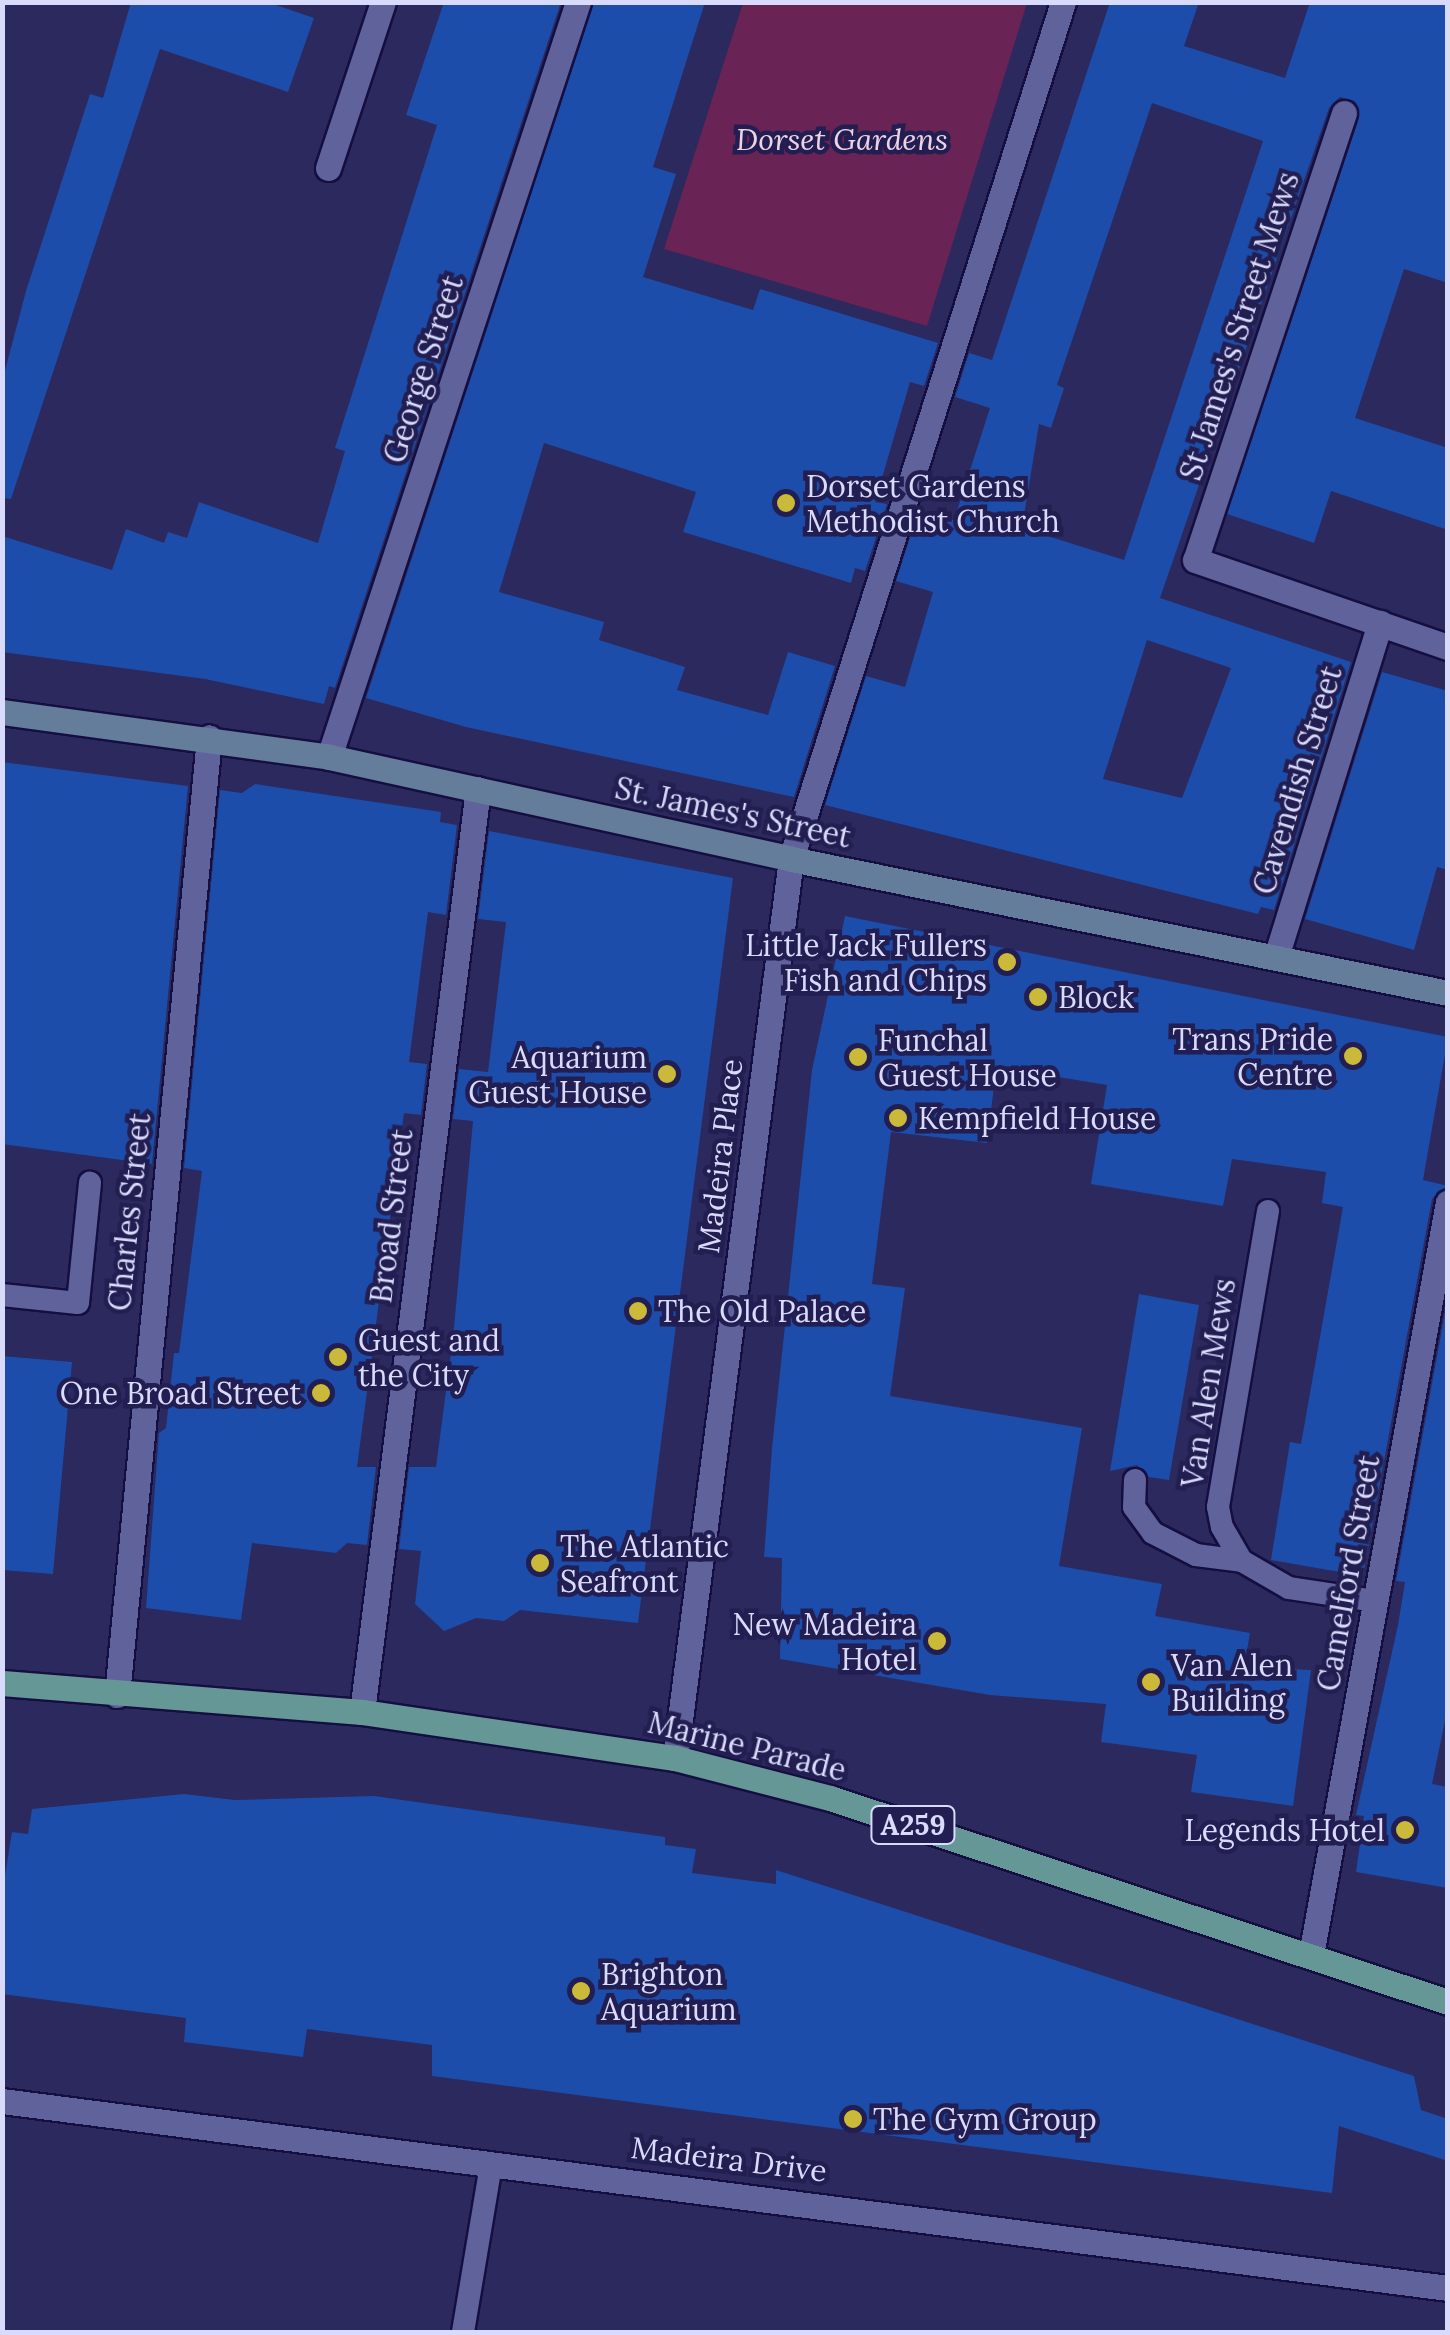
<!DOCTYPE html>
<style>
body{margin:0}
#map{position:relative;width:1450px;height:2335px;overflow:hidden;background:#2b295d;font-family:Lora,serif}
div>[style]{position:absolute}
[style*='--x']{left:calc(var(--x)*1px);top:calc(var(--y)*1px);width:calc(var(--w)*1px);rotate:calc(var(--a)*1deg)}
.green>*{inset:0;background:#692354}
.building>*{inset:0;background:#1c4daa}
.roads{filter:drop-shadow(2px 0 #150e40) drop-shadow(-2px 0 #150e40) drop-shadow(0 2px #150e40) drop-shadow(0 -2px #150e40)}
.lane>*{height:22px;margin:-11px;padding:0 11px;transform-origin:11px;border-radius:11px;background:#60629c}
.street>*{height:25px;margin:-12.5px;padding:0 12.5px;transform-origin:12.5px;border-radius:12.5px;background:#60629c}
.secondary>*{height:25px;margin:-12.5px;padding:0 12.5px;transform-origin:12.5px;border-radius:12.5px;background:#637d9a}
.primary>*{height:25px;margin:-12.5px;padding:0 12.5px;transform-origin:12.5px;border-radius:12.5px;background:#669797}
.dots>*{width:28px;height:28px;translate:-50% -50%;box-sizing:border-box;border:5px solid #221e51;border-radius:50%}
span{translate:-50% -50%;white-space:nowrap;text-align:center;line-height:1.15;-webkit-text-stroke:9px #221e51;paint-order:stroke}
.shield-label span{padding:2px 8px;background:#221e51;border:2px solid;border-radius:8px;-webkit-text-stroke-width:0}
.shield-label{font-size:28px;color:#d8dbfc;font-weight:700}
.park-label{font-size:30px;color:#efd3e4;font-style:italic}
.street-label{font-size:30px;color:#d8dbfc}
.poi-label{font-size:30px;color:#d8dbfc}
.left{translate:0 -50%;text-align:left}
.right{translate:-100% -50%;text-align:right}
.frame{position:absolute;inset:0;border:5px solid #d8dbfc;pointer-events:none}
</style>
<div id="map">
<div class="green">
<div style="clip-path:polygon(743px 3px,1027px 3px,927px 326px,664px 249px)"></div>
</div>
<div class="building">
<div style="clip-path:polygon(131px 2px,267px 2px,314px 18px,288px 92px,160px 49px,11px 499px,2px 498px,2px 382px,26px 291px,90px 94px,103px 98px)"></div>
<div style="clip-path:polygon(444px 2px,561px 2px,335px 688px,329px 686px,324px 704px,205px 679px,2px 652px,2px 536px,112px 570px,126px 529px,164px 543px,168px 532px,187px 538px,199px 502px,318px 543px,345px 451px,335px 448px,437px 125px,406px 115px)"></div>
<div style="clip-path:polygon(594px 2px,705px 2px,653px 167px,676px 174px,643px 277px,753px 310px,760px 289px,938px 343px,924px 386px,910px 382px,875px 502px,887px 504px,865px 571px,855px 568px,851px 583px,683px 532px,696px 492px,544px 443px,499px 592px,604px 622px,599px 640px,685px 667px,677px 690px,768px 715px,788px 652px,835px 666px,794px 797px,466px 727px,366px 698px)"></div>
<div style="clip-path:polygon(evenodd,1110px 2px,1199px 2px,1184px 46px,1285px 78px,1310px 2px,1448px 2px,1448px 283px,1404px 269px,1355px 418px,1448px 448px,1448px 530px,1331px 491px,1314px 543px,1227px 514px,1359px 118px,1355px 102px,1340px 97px,1329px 108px,1160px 598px,1351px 662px,1274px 910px,1261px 907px,1258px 914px,825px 805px,866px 676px,905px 687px,933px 592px,896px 581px,918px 512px,954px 520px,990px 408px,955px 397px,969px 353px,992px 360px,1110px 2px,1152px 103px,1263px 141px,1124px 560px,1022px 528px,1039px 424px,1051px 428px,1064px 388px,1057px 385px,1152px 103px,1110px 2px,1147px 640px,1231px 668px,1182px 798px,1103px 779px,1147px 640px)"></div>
<div style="clip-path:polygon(1382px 672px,1448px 691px,1448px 870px,1437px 867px,1414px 950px,1305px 919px)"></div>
<div style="clip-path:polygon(2px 762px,188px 786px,152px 1164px,2px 1144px)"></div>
<div style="clip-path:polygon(255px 784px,441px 812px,440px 822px,457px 825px,446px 915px,428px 912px,409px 1062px,427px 1064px,421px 1115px,404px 1113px,357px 1467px,376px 1467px,367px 1545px,347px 1543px,336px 1553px,252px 1543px,241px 1620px,146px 1608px,159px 1433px,166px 1428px,174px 1353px,179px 1353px,202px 1171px,184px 1168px,220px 790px,242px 793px)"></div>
<div style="clip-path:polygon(489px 831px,733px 878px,638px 1623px,520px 1610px,504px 1621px,476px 1618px,444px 1631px,415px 1604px,421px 1551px,399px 1549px,409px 1467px,436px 1467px,453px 1338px,473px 1121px,453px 1119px,459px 1069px,488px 1072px,506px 922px,478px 919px)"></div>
<div style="clip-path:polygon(845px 916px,1448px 1037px,1423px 1180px,1448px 1186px,1432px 1199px,1363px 1576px,1271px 1560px,1290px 1442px,1301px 1444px,1343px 1207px,1322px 1203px,1326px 1172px,1232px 1159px,1223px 1206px,1091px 1184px,1107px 1085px,1004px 1068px,996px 1070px,987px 1143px,891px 1132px,872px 1284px,905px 1288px,890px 1396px,1082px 1428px,1059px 1566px,1162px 1584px,1155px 1616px,1250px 1633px,1244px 1667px,1311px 1670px,1293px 1806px,1191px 1792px,1197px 1755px,1101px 1742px,1106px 1704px,990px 1695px,780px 1659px,782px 1558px,764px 1557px,772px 1448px,812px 1070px)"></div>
<div style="clip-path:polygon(1139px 1294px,1199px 1305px,1169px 1480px,1149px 1477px,1137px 1465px,1110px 1471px)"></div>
<div style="clip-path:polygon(1448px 1296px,1448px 1706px,1432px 1784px,1448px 1787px,1448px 1888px,1356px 1872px,1364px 1816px,1356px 1815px,1398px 1625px,1405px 1582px,1396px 1581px)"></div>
<div style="clip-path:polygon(2px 1356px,72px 1362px,53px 1574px,2px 1570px)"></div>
<div style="clip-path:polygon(184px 1794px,235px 1800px,374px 1796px,665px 1837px,665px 1845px,696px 1849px,692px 1873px,776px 1884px,776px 1870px,1414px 2076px,1421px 2110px,1448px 2119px,1448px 2161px,1339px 2126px,1332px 2193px,432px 2076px,432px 2045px,307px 2029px,303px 2057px,184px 2042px,186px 2018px,2px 1994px,2px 1894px,12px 1832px,28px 1834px,32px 1809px)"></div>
</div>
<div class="roads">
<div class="lane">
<div style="--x:1268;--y:1211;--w:300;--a:99.6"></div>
<div style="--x:1218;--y:1507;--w:20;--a:79"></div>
<div style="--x:1222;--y:1527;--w:39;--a:60"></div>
<div style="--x:1242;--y:1561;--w:54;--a:29.9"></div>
<div style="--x:1289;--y:1588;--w:87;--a:8.6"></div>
<div style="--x:2;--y:1295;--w:76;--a:6"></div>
<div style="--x:78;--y:1303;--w:121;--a:-84.3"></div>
<div style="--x:1135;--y:1480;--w:27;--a:92"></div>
<div style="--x:1134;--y:1507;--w:32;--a:54"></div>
<div style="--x:1153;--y:1533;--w:48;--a:27.1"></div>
<div style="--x:1196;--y:1555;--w:46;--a:7.4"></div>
<div style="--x:463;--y:2332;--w:170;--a:-80.5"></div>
</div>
<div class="street">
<div style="--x:1344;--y:113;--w:471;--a:108.4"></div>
<div style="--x:1195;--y:560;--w:268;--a:19"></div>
<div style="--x:328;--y:168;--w:175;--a:-71.7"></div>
<div style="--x:329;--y:757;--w:795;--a:-71.75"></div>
<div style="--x:1276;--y:957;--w:350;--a:-72.7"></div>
<div style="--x:117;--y:1695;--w:962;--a:-84.51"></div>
<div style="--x:362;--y:1712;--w:930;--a:-82.84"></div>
<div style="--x:675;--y:1758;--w:906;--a:-82.65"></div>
<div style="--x:791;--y:859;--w:899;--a:-72.39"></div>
<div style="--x:1311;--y:1955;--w:765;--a:-79.69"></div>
<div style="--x:2;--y:2101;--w:1458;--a:7.37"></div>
</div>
<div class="secondary">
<div style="--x:2;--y:712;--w:330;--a:7.8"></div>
<div style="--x:329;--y:757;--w:473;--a:12.4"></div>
<div style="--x:791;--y:859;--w:671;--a:11.53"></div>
</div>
<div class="primary">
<div style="--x:2;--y:1683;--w:361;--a:4.6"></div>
<div style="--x:362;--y:1712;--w:316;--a:8.4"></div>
<div style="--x:675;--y:1758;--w:160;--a:14.5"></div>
<div style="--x:830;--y:1798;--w:651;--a:18.27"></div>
</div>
</div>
<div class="dots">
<div style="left:786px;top:503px;background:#cbba39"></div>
<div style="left:1007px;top:962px;background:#cbba39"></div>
<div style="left:1038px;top:997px;background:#cbba39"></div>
<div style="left:1353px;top:1056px;background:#cbba39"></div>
<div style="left:858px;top:1057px;background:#cbba39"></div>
<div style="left:667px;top:1074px;background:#cbba39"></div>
<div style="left:898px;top:1118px;background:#cbba39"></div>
<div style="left:638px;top:1311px;background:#cbba39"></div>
<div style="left:338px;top:1357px;background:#cbba39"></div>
<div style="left:321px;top:1393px;background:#cbba39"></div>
<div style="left:540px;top:1563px;background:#cbba39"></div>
<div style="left:937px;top:1641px;background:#cbba39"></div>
<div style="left:1151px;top:1682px;background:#cbba39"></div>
<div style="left:1405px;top:1830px;background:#cbba39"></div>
<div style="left:581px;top:1991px;background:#cbba39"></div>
<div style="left:853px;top:2119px;background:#cbba39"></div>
</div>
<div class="shield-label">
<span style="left:913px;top:1825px">A259</span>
</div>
<div class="park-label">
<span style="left:842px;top:139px">Dorset Gardens</span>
</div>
<div class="street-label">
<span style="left:1239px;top:326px;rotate:-72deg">St James's Street Mews</span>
<span style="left:423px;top:369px;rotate:-72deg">George Street</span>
<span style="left:1297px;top:780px;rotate:-73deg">Cavendish Street</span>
<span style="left:733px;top:812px;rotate:12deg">St. James's Street</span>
<span style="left:720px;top:1156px;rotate:-83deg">Madeira Place</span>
<span style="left:129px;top:1212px;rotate:-84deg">Charles Street</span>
<span style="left:391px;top:1216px;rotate:-83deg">Broad Street</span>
<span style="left:1208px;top:1383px;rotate:-81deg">Van Alen Mews</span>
<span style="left:1348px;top:1573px;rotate:-80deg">Camelford Street</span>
<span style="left:747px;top:1746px;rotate:14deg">Marine Parade</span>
<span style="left:729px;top:2159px;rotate:7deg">Madeira Drive</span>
</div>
<div class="poi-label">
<span class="left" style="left:806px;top:503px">Dorset Gardens<br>Methodist Church</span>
<span class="right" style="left:987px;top:962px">Little Jack Fullers<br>Fish and Chips</span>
<span class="left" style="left:1058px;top:997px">Block</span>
<span class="right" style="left:1333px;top:1056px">Trans Pride<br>Centre</span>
<span class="left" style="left:878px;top:1057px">Funchal<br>Guest House</span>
<span class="right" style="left:647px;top:1074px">Aquarium<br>Guest House</span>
<span class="left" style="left:918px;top:1118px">Kempfield House</span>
<span class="left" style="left:658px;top:1311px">The Old Palace</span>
<span class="left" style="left:358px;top:1357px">Guest and<br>the City</span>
<span class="right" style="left:301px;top:1393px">One Broad Street</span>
<span class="left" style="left:560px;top:1563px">The Atlantic<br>Seafront</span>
<span class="right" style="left:917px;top:1641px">New Madeira<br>Hotel</span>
<span class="left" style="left:1171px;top:1682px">Van Alen<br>Building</span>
<span class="right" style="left:1385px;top:1830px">Legends Hotel</span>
<span class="left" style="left:601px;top:1991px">Brighton<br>Aquarium</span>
<span class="left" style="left:873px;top:2119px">The Gym Group</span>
</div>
<div class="frame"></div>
</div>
